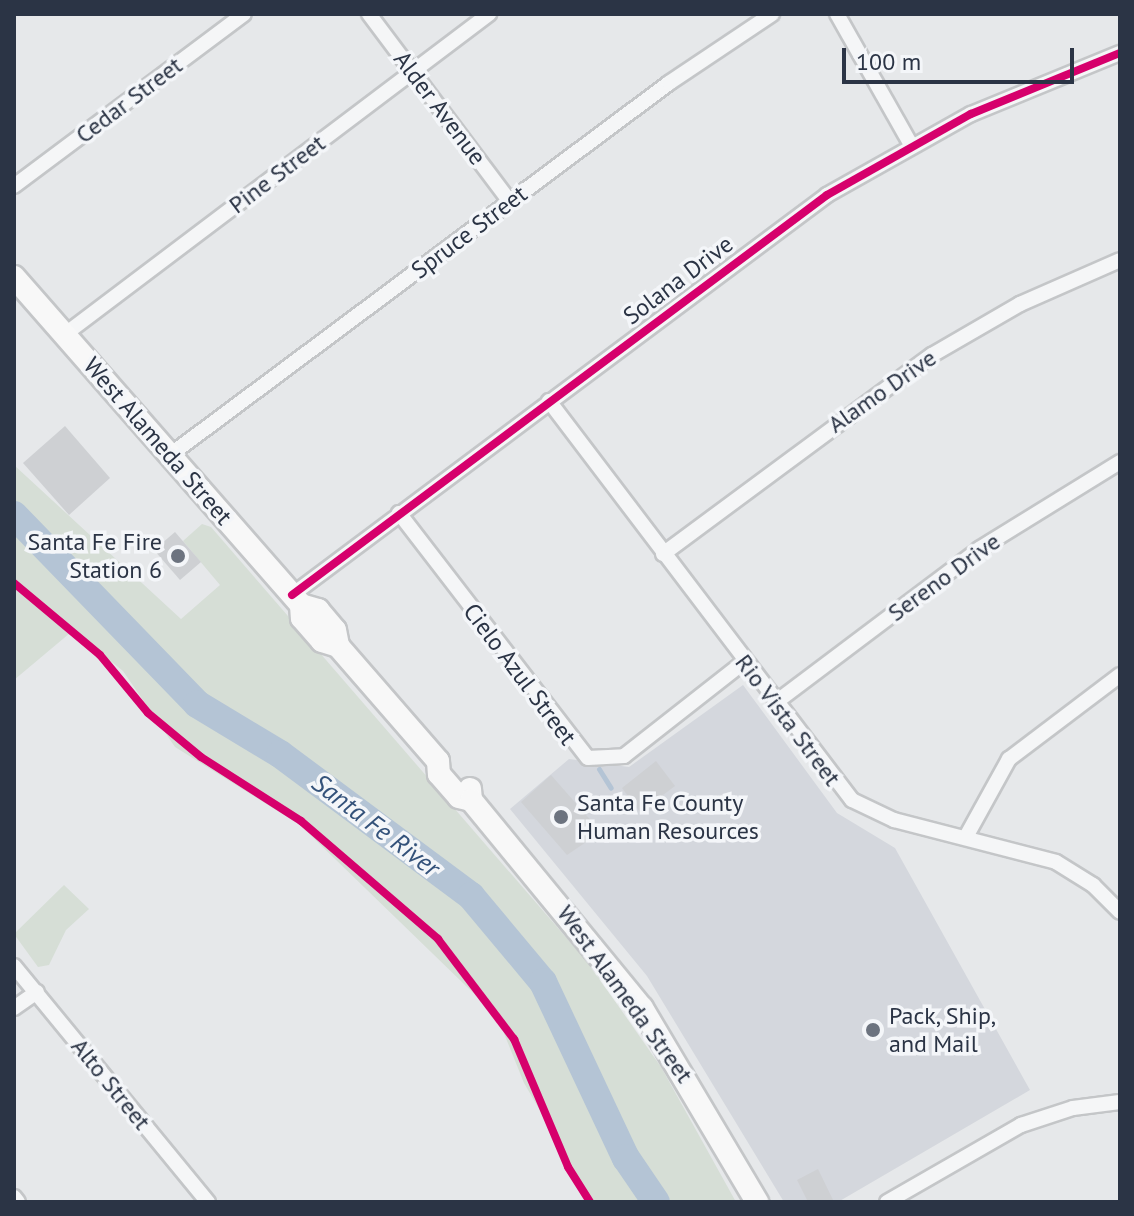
<!DOCTYPE html>
<style>
body{margin:0}
#map{position:relative;width:1134px;height:1216px;overflow:hidden;background:#e6e8ea;font-family:"PT Sans",sans-serif}
div>[style]{position:absolute}
[style*='--x']{left:calc(var(--x)*1px);top:calc(var(--y)*1px);width:calc(var(--w)*1px);rotate:calc(var(--a)*1deg)}
.built>*{inset:0;background:#d4d7dd}
.green>*{inset:0;background:#d6ded6}
.stream>*{height:5px;margin:-2.5px;padding:0 2.5px;transform-origin:2.5px;border-radius:2.5px;background:#b4c4d5}
.river>*{height:28px;margin:-14px;padding:0 14px;transform-origin:14px;border-radius:14px;background:#b4c4d5}
.building>*{inset:0;background:#ced0d3}
.roads{filter:drop-shadow(2px 0 #c4c6c8) drop-shadow(-2px 0 #c4c6c8) drop-shadow(0 2px #c4c6c8) drop-shadow(0 -2px #c4c6c8)}
.street>*{height:14px;margin:-7px;padding:0 7px;transform-origin:7px;border-radius:7px;background:#f5f6f7}
.secondary>*{height:22px;margin:-11px;padding:0 11px;transform-origin:11px;border-radius:11px;background:#f8f8f8}
.cycleway>*{height:8px;margin:-4px;padding:0 4px;transform-origin:4px;border-radius:4px;background:#d6006c}
.dots>*{width:22px;height:22px;translate:-50% -50%;box-sizing:border-box;border:4px solid #f4f6f9;border-radius:50%}
span{translate:-50% -50%;white-space:nowrap;text-align:center;line-height:1.15;-webkit-text-stroke:7px #f4f6f9;paint-order:stroke}
.street-label{font-size:24px;color:#2b3445}
.poi-label{font-size:24px;color:#2b3445}
.right{translate:-100% -50%;text-align:right}
.left{translate:0 -50%;text-align:left}
.water-label{font-size:26px;color:#34527a;font-style:italic}
.frame{position:absolute;inset:0;border:16px solid #2b3445;pointer-events:none}
.scale{position:absolute;left:842px;top:48px;width:232px;height:36px;box-sizing:border-box;border:4px solid #2b3445;border-top:0;padding-left:10px;font-size:24px;line-height:28px;white-space:nowrap;color:#2b3445;-webkit-text-stroke:6px #f4f6f9;paint-order:stroke}
</style>
<div id="map">
<div class="built">
<div style="clip-path:polygon(743px 685px,837px 813px,895px 848px,1030px 1090px,838px 1202px,784px 1202px,647px 976px,510px 809px,569px 759px,629px 767px)"></div>
</div>
<div class="green">
<div style="clip-path:polygon(14px 465px,181px 619px,220px 585px,183px 541px,202px 524px,211px 527px,589px 964px,661px 1067px,736px 1202px,593px 1202px,524px 1083px,497px 1016px,300px 825px,175px 747px,123px 671px,29px 595px,70px 633px,14px 680px)"></div>
<div style="clip-path:polygon(64px 885px,89px 909px,66px 930px,49px 965px,38px 967px,14px 934px)"></div>
</div>
<div class="stream">
<div style="--x:599;--y:769;--w:22;--a:58"></div>
</div>
<div class="river">
<div style="--x:14;--y:515;--w:263;--a:45.9"></div>
<div style="--x:197;--y:704;--w:97;--a:31.1"></div>
<div style="--x:280;--y:754;--w:238;--a:36.6"></div>
<div style="--x:471;--y:896;--w:112;--a:50.1"></div>
<div style="--x:543;--y:982;--w:195;--a:64.8"></div>
<div style="--x:626;--y:1158;--w:53;--a:55.7"></div>
</div>
<div class="building">
<div style="clip-path:polygon(65px 426px,110px 478px,69px 515px,23px 463px)"></div>
<div style="clip-path:polygon(175px 532px,201px 562px,180px 580px,154px 550px)"></div>
<div style="clip-path:polygon(656px 761px,675px 786px,640px 812px,622px 788px)"></div>
<div style="clip-path:polygon(551px 775px,601px 832px,567px 855px,521px 802px)"></div>
<div style="clip-path:polygon(818px 1169px,834px 1202px,808px 1202px,797px 1180px)"></div>
</div>
<div class="roads">
<div class="street">
<div style="--x:369;--y:14;--w:235;--a:53.1"></div>
<div style="--x:837;--y:14;--w:150;--a:60.5"></div>
<div style="--x:14;--y:186;--w:287;--a:-36.8"></div>
<div style="--x:64;--y:335;--w:533;--a:-37.06"></div>
<div style="--x:549;--y:401;--w:501;--a:52.79"></div>
<div style="--x:852;--y:800;--w:47;--a:25.5"></div>
<div style="--x:894;--y:820;--w:167;--a:14.5"></div>
<div style="--x:1056;--y:862;--w:44;--a:31.9"></div>
<div style="--x:1093;--y:885;--w:38;--a:45"></div>
<div style="--x:170;--y:455;--w:622;--a:-36.7"></div>
<div style="--x:669;--y:83;--w:124;--a:-33.8"></div>
<div style="--x:399;--y:513;--w:309;--a:52.4"></div>
<div style="--x:588;--y:758;--w:36;--a:-3"></div>
<div style="--x:624;--y:756;--w:152;--a:-38.1"></div>
<div style="--x:663;--y:554;--w:335;--a:-36.5"></div>
<div style="--x:932;--y:355;--w:102;--a:-30.1"></div>
<div style="--x:1020;--y:304;--w:109;--a:-23.7"></div>
<div style="--x:292;--y:595;--w:668;--a:-36.78"></div>
<div style="--x:827;--y:195;--w:165;--a:-29.4"></div>
<div style="--x:971;--y:114;--w:161;--a:-22.3"></div>
<div style="--x:775;--y:703;--w:256;--a:-37"></div>
<div style="--x:979;--y:549;--w:166;--a:-31.7"></div>
<div style="--x:967;--y:835;--w:87;--a:-61.1"></div>
<div style="--x:1009;--y:759;--w:139;--a:-37.1"></div>
<div style="--x:14;--y:966;--w:306;--a:50.6"></div>
<div style="--x:14;--y:1008;--w:28;--a:-35"></div>
<div style="--x:14;--y:1197;--w:6;--a:51"></div>
<div style="--x:887;--y:1202;--w:155;--a:-29.9"></div>
<div style="--x:1021;--y:1125;--w:55;--a:-18.1"></div>
<div style="--x:1073;--y:1108;--w:47;--a:-7.3"></div>
</div>
<div class="secondary">
<div style="--x:14;--y:277;--w:436;--a:48.8"></div>
<div style="--x:301;--y:605;--w:18;--a:16"></div>
<div style="--x:318;--y:610;--w:26;--a:50"></div>
<div style="--x:335;--y:630;--w:16;--a:79"></div>
<div style="--x:338;--y:646;--w:152;--a:49"></div>
<div style="--x:438;--y:761;--w:13;--a:86"></div>
<div style="--x:439;--y:774;--w:30;--a:49"></div>
<div style="--x:459;--y:797;--w:12;--a:14"></div>
<div style="--x:301;--y:605;--w:13;--a:86"></div>
<div style="--x:302;--y:618;--w:30;--a:49"></div>
<div style="--x:322;--y:641;--w:17;--a:17"></div>
<div style="--x:470;--y:789;--w:11;--a:85"></div>
<div style="--x:471;--y:800;--w:269;--a:50.6"></div>
<div style="--x:642;--y:1008;--w:226;--a:59.3"></div>
</div>
</div>
<div class="cycleway">
<div style="--x:14;--y:583;--w:112;--a:39.9"></div>
<div style="--x:100;--y:655;--w:75;--a:50.4"></div>
<div style="--x:148;--y:713;--w:69;--a:39.7"></div>
<div style="--x:201;--y:757;--w:119;--a:32.6"></div>
<div style="--x:301;--y:821;--w:181;--a:40.7"></div>
<div style="--x:438;--y:939;--w:126;--a:52.8"></div>
<div style="--x:514;--y:1039;--w:139;--a:67.1"></div>
<div style="--x:568;--y:1167;--w:41;--a:57.8"></div>
<div style="--x:292;--y:595;--w:668;--a:-36.78"></div>
<div style="--x:827;--y:195;--w:165;--a:-29.4"></div>
<div style="--x:971;--y:114;--w:161;--a:-22.3"></div>
</div>
<div class="dots">
<div style="left:178px;top:556px;background:#6c737f"></div>
<div style="left:561px;top:817px;background:#6c737f"></div>
<div style="left:873px;top:1030px;background:#6c737f"></div>
</div>
<div class="street-label">
<span style="left:129px;top:100px;rotate:-37deg">Cedar Street</span>
<span style="left:440px;top:108px;rotate:53deg">Alder Avenue</span>
<span style="left:277px;top:174px;rotate:-37deg">Pine Street</span>
<span style="left:469px;top:232px;rotate:-37deg">Spruce Street</span>
<span style="left:678px;top:280px;rotate:-37deg">Solana Drive</span>
<span style="left:882px;top:391px;rotate:-35deg">Alamo Drive</span>
<span style="left:158px;top:441px;rotate:49deg">West Alameda Street</span>
<span style="left:944px;top:577px;rotate:-36deg">Sereno Drive</span>
<span style="left:520px;top:674px;rotate:53deg">Cielo Azul Street</span>
<span style="left:788px;top:720px;rotate:53deg">Rio Vista Street</span>
<span style="left:625px;top:994px;rotate:54deg">West Alameda Street</span>
<span style="left:111px;top:1084px;rotate:51deg">Alto Street</span>
</div>
<div class="poi-label">
<span class="right" style="left:162px;top:556px">Santa Fe Fire<br>Station 6</span>
<span class="left" style="left:577px;top:817px">Santa Fe County<br>Human Resources</span>
<span class="left" style="left:889px;top:1030px">Pack, Ship,<br>and Mail</span>
</div>
<div class="water-label">
<span style="left:376px;top:825px;rotate:37deg">Santa Fe River</span>
</div>
<div class="frame"></div>
<div class="scale">100 m</div>
</div>
